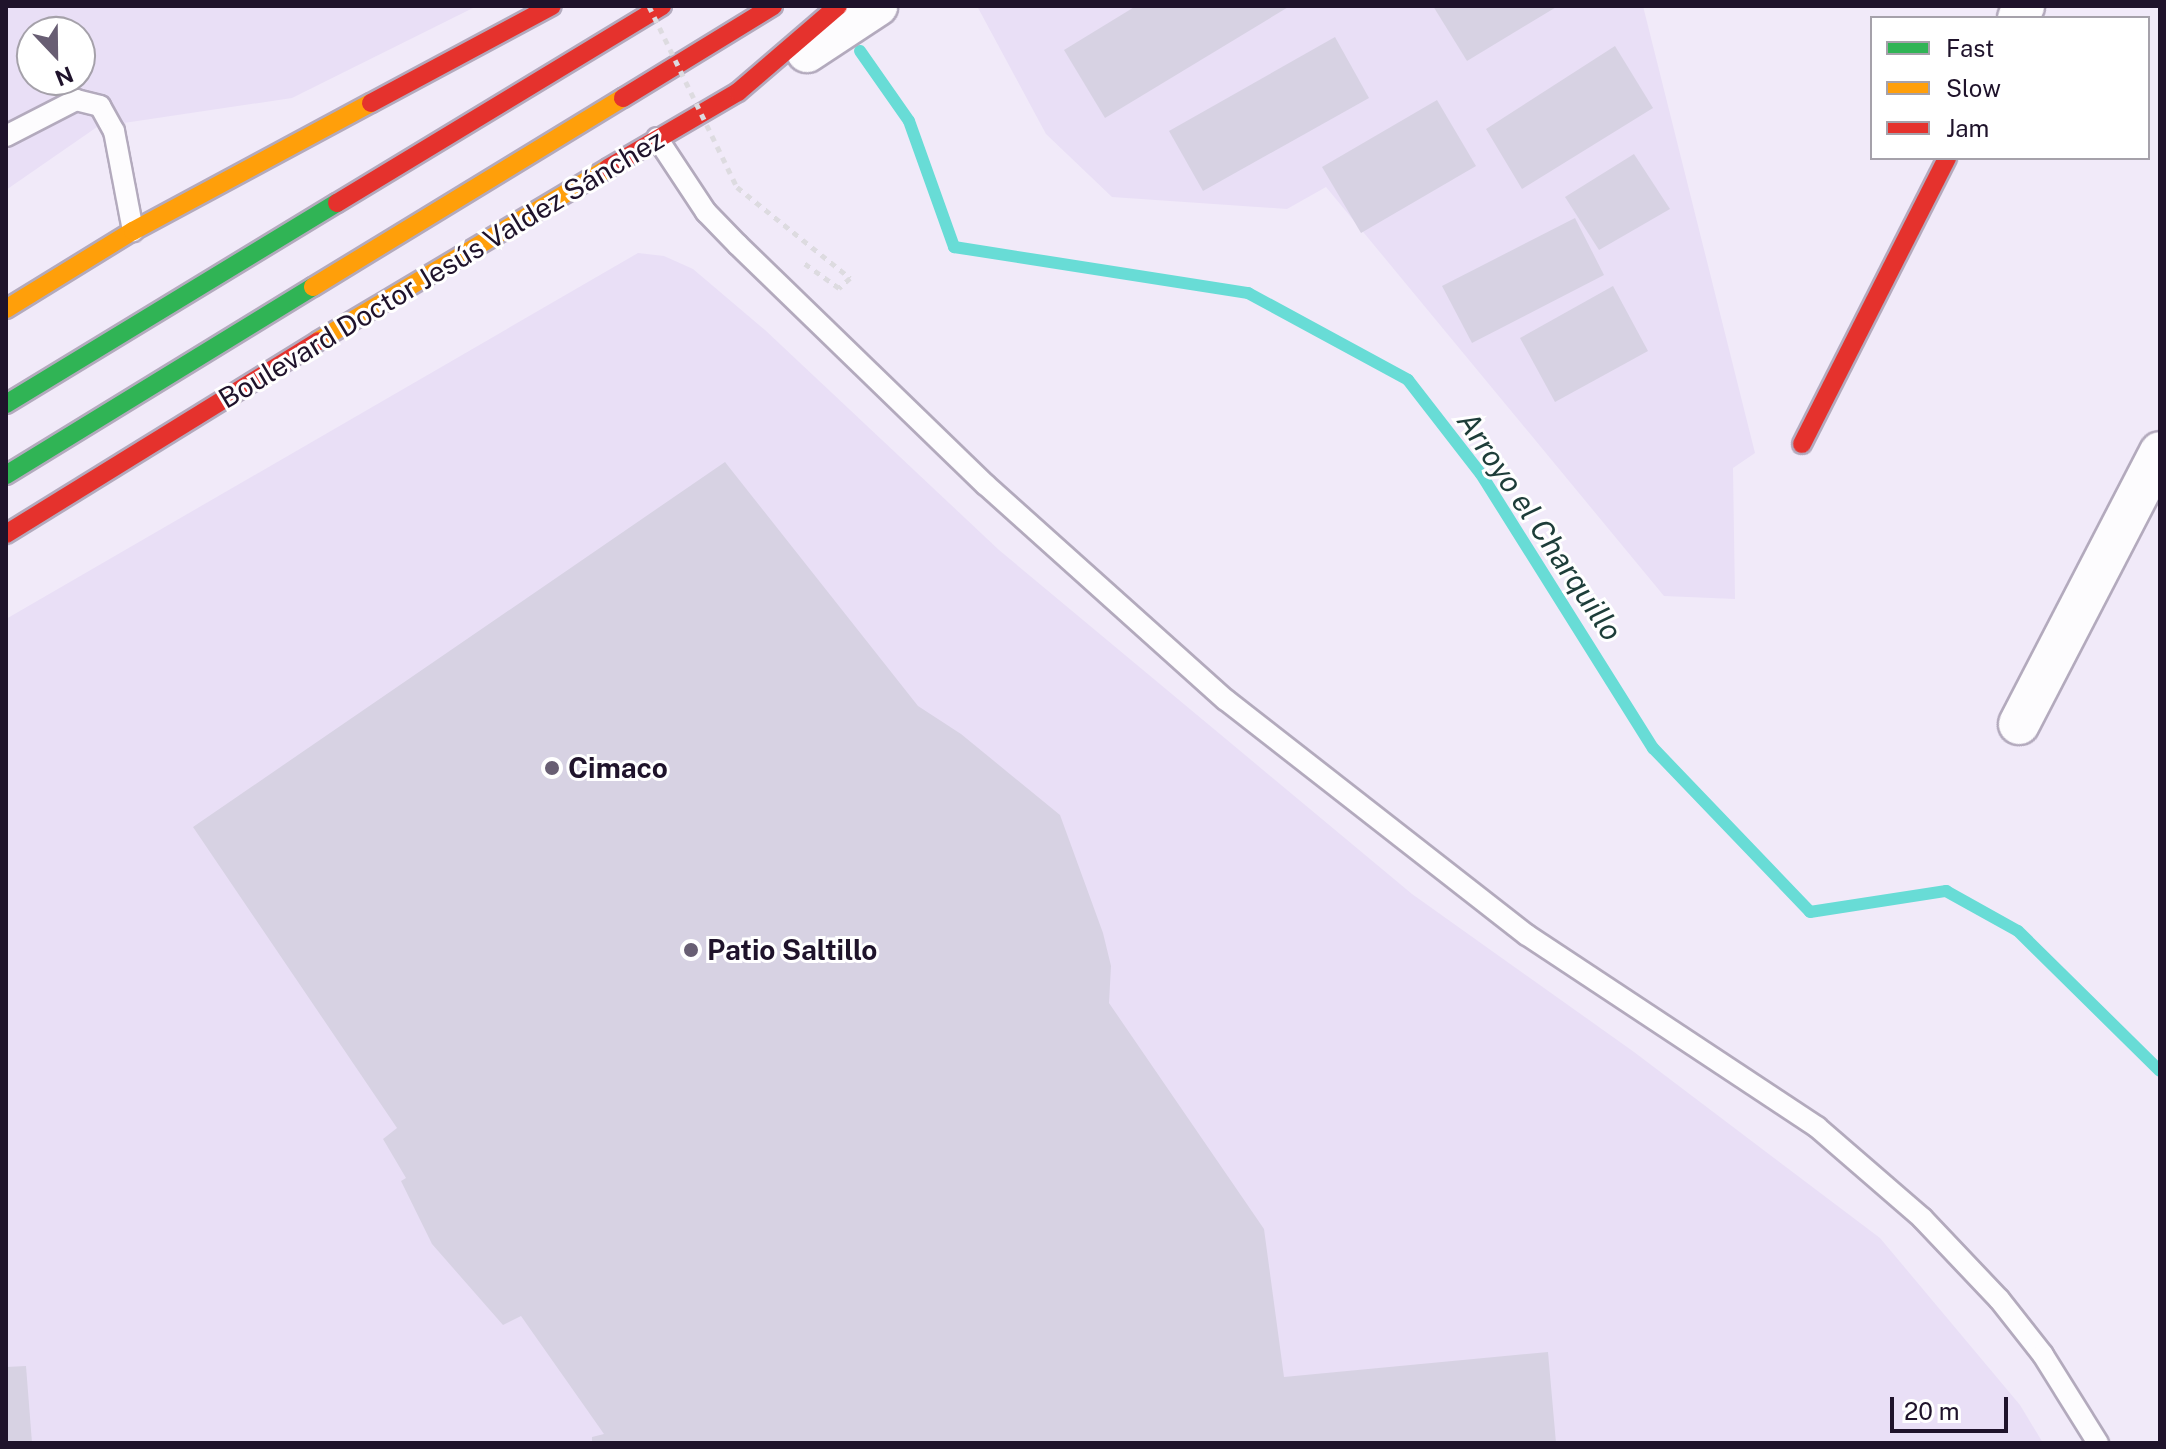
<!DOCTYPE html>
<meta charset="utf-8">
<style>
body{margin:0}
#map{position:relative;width:2166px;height:1449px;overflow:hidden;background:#f1eaf9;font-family:"Public Sans",sans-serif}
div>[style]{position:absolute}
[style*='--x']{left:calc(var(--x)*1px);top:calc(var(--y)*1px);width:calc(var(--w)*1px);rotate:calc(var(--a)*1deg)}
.built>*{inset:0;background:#e9dff6}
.stream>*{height:12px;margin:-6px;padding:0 6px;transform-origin:6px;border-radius:6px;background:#68dcd6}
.building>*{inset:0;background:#d7d2e3}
.path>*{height:5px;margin-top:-2.5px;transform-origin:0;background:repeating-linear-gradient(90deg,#dddbe0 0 6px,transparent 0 12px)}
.roads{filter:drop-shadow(2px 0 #b3aabd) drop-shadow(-2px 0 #b3aabd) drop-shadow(0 2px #b3aabd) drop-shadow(0 -2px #b3aabd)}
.lane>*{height:20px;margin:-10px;padding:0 10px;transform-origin:10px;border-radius:10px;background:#fdfcfe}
.street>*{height:40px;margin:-20px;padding:0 20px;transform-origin:20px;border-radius:20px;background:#fdfcfe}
.fast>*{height:18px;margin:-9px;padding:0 9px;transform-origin:9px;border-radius:9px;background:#30b455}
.slow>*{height:18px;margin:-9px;padding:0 9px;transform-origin:9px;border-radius:9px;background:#ff9f0a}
.jam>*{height:18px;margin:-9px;padding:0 9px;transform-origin:9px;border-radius:9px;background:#e5322d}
.path-bridge>*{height:5px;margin-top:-2.5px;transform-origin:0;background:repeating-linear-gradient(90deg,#dddbe0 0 6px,transparent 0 12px)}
.dots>*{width:22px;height:22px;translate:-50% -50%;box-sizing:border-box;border:4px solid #fff;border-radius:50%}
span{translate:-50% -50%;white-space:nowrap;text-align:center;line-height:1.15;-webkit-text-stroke:6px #fff;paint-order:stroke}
.street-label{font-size:28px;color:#1f132b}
.poi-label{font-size:28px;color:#1f132b;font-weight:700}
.left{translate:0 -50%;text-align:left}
.water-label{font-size:30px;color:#1d3d39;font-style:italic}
.frame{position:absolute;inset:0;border:8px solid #1f132b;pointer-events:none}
.legend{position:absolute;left:1870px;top:16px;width:280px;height:144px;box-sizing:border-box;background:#fff;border:2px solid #a5a1aa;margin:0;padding:10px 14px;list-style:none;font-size:24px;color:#1f132b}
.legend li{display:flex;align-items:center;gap:16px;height:40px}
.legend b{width:40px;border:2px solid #a5a1aa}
.north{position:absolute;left:16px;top:16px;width:80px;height:80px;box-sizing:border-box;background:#fff;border:2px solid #a5a1aa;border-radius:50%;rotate:158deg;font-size:22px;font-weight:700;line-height:32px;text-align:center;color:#1f132b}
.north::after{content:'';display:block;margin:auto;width:28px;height:36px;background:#685e73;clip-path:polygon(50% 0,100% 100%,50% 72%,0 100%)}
.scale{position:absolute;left:1890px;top:1397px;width:118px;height:36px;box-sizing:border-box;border:4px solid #1f132b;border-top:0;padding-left:10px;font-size:24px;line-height:28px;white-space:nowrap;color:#1f132b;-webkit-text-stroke:6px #fff;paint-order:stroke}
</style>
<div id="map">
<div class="built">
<div style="clip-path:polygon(evenodd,6px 6px,477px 6px,292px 98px,97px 127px,6px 190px,6px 6px,32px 32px,80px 32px,80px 80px,32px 80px,32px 32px)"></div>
<div style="clip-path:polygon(977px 6px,1643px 6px,1755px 453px,1733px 468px,1735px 599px,1664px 596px,1326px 187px,1287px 209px,1112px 197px,1046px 134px)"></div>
<div style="clip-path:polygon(638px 253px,664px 256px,693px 269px,765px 330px,999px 550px,1412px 894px,1634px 1052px,1880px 1238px,2020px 1405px,2043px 1443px,6px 1443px,6px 619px)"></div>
</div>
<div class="stream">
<div style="--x:860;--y:51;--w:85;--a:55"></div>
<div style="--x:909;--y:121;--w:134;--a:70.3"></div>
<div style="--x:954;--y:247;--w:298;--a:8.9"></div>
<div style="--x:1248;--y:293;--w:182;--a:28.5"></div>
<div style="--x:1408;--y:380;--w:119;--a:52.2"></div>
<div style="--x:1481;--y:474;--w:324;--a:57.9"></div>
<div style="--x:1653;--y:748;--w:227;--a:46.2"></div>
<div style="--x:1810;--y:912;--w:138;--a:-8.8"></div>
<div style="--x:1946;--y:891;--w:82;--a:29.1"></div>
<div style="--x:2018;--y:931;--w:199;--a:44.6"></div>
</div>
<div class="building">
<div style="clip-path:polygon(1136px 6px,1290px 6px,1105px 118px,1064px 50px)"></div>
<div style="clip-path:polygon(1433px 6px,1558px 6px,1467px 61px)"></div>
<div style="clip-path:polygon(1335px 37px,1369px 98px,1203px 191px,1169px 131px)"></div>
<div style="clip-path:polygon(1615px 46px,1653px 108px,1522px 189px,1486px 129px)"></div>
<div style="clip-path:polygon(1437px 100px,1476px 166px,1361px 233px,1322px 167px)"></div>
<div style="clip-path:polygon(1634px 154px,1670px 209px,1599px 250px,1565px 197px)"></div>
<div style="clip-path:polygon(1575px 218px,1604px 275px,1472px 343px,1442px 286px)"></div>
<div style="clip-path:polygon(1613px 286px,1648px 351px,1555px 402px,1520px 338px)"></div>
<div style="clip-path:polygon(725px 462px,918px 706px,961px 734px,1060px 815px,1103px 933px,1111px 966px,1109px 1003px,1264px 1229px,1284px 1377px,1548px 1352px,1556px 1443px,592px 1443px,592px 1437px,604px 1434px,521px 1316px,503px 1325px,432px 1244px,401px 1181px,406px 1178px,383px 1139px,397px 1128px,193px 827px)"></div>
<div style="clip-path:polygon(26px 1366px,32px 1443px,6px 1443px,6px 1367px)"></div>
</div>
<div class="path">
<div style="--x:737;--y:187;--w:145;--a:38.8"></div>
<div style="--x:850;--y:278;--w:15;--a:138"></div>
<div style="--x:839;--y:288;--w:43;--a:-144.5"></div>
</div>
<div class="roads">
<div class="lane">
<div style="--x:6;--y:136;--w:79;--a:-27.2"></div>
<div style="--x:76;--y:100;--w:25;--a:14"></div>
<div style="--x:100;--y:106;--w:29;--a:61"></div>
<div style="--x:114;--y:131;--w:102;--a:79.2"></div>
<div style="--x:657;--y:138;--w:89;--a:56.5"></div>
<div style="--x:706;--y:212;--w:46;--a:45.9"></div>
<div style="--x:738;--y:245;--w:345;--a:44.1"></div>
<div style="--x:986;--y:485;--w:322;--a:41.9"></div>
<div style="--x:1226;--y:700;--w:382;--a:38"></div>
<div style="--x:1527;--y:935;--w:348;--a:33.5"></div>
<div style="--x:1817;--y:1127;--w:139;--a:40.9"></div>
<div style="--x:1922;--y:1218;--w:112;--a:46.5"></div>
<div style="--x:1999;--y:1299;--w:71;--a:51.8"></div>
<div style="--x:2043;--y:1355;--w:104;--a:58"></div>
</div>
<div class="street">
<div style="--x:2018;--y:18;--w:13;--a:-63"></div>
<div style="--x:807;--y:52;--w:84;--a:-33.3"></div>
<div style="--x:2019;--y:724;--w:306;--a:-62.6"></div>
</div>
<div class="fast">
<div style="--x:6;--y:404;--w:387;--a:-31.3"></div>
<div style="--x:6;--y:475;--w:360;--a:-31.5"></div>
</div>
<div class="slow">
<div style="--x:313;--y:287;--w:363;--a:-31.4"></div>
<div style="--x:6;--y:309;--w:149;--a:-31.6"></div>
<div style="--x:133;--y:231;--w:270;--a:-28.3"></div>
<div style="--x:318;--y:341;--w:338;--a:-30.8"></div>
</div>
<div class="jam">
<div style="--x:623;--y:98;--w:176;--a:-31.5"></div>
<div style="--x:371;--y:103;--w:205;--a:-28.2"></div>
<div style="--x:608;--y:168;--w:151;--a:-30.3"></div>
<div style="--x:738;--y:92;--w:132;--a:-40.7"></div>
<div style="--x:337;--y:203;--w:380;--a:-31.2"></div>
<div style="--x:1802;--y:444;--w:321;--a:-63.1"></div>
<div style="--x:6;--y:534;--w:367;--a:-31.7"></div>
</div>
</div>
<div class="path-bridge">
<div style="--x:649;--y:6;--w:201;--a:64.1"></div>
</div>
<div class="dots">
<div style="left:552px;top:768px;background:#685e73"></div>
<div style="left:691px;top:950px;background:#685e73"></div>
</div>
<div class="street-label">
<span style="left:441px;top:269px;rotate:-31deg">Boulevard Doctor Jesús Valdez Sánchez</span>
</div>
<div class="poi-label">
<span class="left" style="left:568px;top:768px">Cimaco</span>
<span class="left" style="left:707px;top:950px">Patio Saltillo</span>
</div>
<div class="water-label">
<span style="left:1540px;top:526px;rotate:56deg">Arroyo el Charquillo</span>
</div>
<div class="frame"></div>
<ul class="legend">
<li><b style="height:10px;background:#30b455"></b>Fast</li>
<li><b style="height:10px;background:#ff9f0a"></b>Slow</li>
<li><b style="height:10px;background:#e5322d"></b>Jam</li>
</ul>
<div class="north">N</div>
<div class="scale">20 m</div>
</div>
